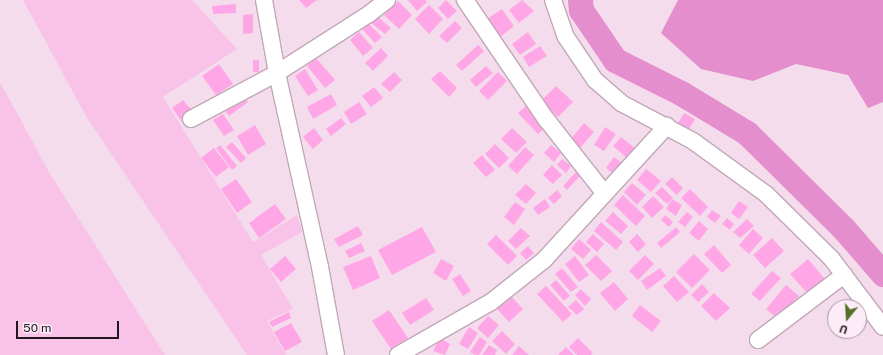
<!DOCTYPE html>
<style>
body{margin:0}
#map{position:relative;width:883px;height:355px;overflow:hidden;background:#f5dced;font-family:"Public Sans",sans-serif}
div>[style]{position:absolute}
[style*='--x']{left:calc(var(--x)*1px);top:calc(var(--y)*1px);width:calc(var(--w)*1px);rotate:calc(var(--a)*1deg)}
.green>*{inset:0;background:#f9c3e9}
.water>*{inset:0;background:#e48ecd}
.river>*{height:25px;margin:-12.5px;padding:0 12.5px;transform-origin:12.5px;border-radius:12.5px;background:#e48ecd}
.building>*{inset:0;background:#ffa7e6}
.roads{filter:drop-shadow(1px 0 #c0a8b8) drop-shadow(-1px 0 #c0a8b8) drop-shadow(0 1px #c0a8b8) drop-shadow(0 -1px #c0a8b8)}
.minor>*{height:16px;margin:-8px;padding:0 8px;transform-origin:8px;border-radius:8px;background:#fff}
span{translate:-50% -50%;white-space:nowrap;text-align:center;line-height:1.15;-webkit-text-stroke:3px #fcecf7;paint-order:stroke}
.north{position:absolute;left:827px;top:299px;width:40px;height:40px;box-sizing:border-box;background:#fcecf7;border:1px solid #a497a0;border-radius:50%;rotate:198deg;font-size:11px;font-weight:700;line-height:16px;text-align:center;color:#21181e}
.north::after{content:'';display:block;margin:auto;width:14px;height:18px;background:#537024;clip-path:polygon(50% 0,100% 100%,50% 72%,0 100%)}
.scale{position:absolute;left:16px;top:321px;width:103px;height:18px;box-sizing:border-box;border:2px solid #21181e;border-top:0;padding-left:5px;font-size:12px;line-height:14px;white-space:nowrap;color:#21181e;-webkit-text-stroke:3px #fcecf7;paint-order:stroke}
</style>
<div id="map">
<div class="green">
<div style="clip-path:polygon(23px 0,192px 0,237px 49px,163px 97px,253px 242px,297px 215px,302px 232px,261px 255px,293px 309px,267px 321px,286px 355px,247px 355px,87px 118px)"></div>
<div style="clip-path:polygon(0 82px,49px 172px,165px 355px,0 355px)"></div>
</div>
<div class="water">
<div style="clip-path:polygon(678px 0,883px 0,883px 102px,868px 108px,848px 75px,796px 64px,753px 81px,701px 69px,661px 33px)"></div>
</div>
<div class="river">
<div style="--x:580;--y:0;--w:10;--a:84"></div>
<div style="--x:581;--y:10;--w:60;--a:55.8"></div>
<div style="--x:615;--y:60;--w:74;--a:26.6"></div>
<div style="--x:681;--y:93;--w:77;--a:31.2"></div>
<div style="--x:747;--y:133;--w:136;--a:44.7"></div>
<div style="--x:844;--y:229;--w:60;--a:49.1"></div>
</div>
<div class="building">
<div style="clip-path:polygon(299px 0,317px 0,306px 8px)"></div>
<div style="clip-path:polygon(408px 0,425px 0,427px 2px,417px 11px)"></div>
<div style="clip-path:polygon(446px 0,457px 11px,448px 19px,438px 8px)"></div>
<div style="clip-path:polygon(522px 0,534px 11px,519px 23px,509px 10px)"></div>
<div style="clip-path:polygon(398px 1px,412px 15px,399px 29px,384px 15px)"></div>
<div style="clip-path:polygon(236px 4px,236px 13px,213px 14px,212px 6px)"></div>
<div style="clip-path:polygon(429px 5px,443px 19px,429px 34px,415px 19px)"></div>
<div style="clip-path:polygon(502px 9px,514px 26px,500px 37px,487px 19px)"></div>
<div style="clip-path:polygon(253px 14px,253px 33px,243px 34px,243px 15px)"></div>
<div style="clip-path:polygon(377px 16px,391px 28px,385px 34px,371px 23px)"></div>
<div style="clip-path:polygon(455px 21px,462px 28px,447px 43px,439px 36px)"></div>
<div style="clip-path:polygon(368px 23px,382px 37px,375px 43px,362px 29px)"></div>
<div style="clip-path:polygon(359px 32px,373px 48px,363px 56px,350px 40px)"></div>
<div style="clip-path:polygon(528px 32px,536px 44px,520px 55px,512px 44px)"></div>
<div style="clip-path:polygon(478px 45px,484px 51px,462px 71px,456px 65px)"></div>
<div style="clip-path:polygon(540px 46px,547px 56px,529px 67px,523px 57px)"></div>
<div style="clip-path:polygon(381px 48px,388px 56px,373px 71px,365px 63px)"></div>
<div style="clip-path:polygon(316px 58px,335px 80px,325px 88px,307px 66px)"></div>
<div style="clip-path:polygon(253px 60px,259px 60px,259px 72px,253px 72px)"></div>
<div style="clip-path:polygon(219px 64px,233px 84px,216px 95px,202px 76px)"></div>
<div style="clip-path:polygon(486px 66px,493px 73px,476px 87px,470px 80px)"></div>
<div style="clip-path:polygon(305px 69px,318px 90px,308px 96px,295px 76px)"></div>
<div style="clip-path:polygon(440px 71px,457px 88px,449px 97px,431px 79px)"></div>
<div style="clip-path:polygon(394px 72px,402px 80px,390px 92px,381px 84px)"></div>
<div style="clip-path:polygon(498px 72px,507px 81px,488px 100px,479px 91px)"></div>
<div style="clip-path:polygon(556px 86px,573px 102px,558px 117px,541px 101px)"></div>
<div style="clip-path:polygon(374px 87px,383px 98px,371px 107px,362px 96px)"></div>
<div style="clip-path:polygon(241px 92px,248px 102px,229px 116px,222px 106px)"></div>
<div style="clip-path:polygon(331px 94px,337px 105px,313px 119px,307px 107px)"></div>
<div style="clip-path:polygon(183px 100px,195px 114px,183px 123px,172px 108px)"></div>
<div style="clip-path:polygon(359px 102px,367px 114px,351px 124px,344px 112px)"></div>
<div style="clip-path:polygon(529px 103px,549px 124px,538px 134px,518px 113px)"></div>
<div style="clip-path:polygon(684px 113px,695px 119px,688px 131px,677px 125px)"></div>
<div style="clip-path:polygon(223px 114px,234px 130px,224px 136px,213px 120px)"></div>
<div style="clip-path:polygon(341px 118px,346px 124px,331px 136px,326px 129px)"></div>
<div style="clip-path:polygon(584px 123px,594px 132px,580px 148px,570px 140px)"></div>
<div style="clip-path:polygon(255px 125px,266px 144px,248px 155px,237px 136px)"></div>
<div style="clip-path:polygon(605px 127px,616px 134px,604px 151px,594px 145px)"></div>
<div style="clip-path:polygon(314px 128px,323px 140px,313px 149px,303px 137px)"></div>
<div style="clip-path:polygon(512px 128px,527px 142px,516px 153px,501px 139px)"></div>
<div style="clip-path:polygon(621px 137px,637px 150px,628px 159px,613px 146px)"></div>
<div style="clip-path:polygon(232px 142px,246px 158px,241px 163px,226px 147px)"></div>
<div style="clip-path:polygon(495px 144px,509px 158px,499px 168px,485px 154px)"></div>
<div style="clip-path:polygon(220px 145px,237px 166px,232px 170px,216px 148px)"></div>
<div style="clip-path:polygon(551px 145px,561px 153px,554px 162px,544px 153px)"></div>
<div style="clip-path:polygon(525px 147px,534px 155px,517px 174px,508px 166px)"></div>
<div style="clip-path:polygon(214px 148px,229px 167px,216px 177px,201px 158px)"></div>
<div style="clip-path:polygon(482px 155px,495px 170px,486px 177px,473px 163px)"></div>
<div style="clip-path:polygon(614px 157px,625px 165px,617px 177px,606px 168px)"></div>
<div style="clip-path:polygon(562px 159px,571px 166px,566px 173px,557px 165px)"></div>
<div style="clip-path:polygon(552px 165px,562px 175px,553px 184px,543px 175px)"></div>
<div style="clip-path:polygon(646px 169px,661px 181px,651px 192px,637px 180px)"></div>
<div style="clip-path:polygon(576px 172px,580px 176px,567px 190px,563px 186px)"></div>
<div style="clip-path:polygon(672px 177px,683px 188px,677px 195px,665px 184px)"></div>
<div style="clip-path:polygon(236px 179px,252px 202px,237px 213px,221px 189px)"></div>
<div style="clip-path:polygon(632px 183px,646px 195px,637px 205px,624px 192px)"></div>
<div style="clip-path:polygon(526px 184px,536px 193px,526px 204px,515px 195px)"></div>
<div style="clip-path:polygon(662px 187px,673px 198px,667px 204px,655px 193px)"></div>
<div style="clip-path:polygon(690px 189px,708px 207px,700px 216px,681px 198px)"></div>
<div style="clip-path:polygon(557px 190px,562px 196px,554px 204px,548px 198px)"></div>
<div style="clip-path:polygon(623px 195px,645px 216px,636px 226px,614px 205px)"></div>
<div style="clip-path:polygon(653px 196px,664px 207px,652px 218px,642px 207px)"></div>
<div style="clip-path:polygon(545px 199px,550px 207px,538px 215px,533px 208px)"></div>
<div style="clip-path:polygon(672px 199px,682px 205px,676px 216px,666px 209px)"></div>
<div style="clip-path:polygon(739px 201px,748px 207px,739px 219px,731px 213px)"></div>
<div style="clip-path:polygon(515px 202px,525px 209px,514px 225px,504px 217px)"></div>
<div style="clip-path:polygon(275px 204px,286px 219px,259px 238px,249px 223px)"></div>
<div style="clip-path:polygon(712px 210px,721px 216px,715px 223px,707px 217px)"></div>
<div style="clip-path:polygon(613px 212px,628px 226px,621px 234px,605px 221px)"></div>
<div style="clip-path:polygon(687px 212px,693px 217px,685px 227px,678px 222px)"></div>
<div style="clip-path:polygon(665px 215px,673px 222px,669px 227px,661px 220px)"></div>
<div style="clip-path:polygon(727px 218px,734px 224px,730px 230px,722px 224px)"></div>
<div style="clip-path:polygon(747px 219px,754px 226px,740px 238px,733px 232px)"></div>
<div style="clip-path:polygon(699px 221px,708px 229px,699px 241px,689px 233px)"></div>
<div style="clip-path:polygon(601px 222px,623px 242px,616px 250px,594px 231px)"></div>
<div style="clip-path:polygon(358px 226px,363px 235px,339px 247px,334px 239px)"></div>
<div style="clip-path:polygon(422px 227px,436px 252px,392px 275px,378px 250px)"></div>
<div style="clip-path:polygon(676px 227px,680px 232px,661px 248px,657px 243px)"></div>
<div style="clip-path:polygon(521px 228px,530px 236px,516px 249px,508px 241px)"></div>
<div style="clip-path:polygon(753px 229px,763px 238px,749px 254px,739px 245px)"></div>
<div style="clip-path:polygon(593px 234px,604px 244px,597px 252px,586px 242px)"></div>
<div style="clip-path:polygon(637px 234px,646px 244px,638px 252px,629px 242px)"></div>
<div style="clip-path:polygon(496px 235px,517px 256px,508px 265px,487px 244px)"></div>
<div style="clip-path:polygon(772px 238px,784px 251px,765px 268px,753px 255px)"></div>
<div style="clip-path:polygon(579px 239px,591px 250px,583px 259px,571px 249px)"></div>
<div style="clip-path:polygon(361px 243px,365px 251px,349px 258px,345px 251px)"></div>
<div style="clip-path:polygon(714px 245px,731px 265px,722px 273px,704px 254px)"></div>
<div style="clip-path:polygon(528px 246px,534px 253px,526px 260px,520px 253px)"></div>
<div style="clip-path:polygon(694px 254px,710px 270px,692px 288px,676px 272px)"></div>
<div style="clip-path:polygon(596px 255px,612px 271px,601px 281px,585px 265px)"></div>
<div style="clip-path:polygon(645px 255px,654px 264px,638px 280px,629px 271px)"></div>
<div style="clip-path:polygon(285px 256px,296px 269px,281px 282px,270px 269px)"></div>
<div style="clip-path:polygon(371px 256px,380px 278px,353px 290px,343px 267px)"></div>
<div style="clip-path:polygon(575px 256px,589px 275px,579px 282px,565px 264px)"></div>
<div style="clip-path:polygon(441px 259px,454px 266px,446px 281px,433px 273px)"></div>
<div style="clip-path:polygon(808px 259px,825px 279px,808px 294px,790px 274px)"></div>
<div style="clip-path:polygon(562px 268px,578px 287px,571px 292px,555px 274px)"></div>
<div style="clip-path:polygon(660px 268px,666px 276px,647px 290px,641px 281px)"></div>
<div style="clip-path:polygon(772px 271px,781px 278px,760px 301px,751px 294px)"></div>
<div style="clip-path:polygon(460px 274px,471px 291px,463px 296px,452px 279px)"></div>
<div style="clip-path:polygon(674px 276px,689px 292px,677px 302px,663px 286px)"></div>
<div style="clip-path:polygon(556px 280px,570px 296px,564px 301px,550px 285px)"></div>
<div style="clip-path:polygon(614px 282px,628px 299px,615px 311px,600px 293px)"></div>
<div style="clip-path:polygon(702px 284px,709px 292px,698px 302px,691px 295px)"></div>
<div style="clip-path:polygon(786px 285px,799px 296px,779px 320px,766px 309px)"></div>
<div style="clip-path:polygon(546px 286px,572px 314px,563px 322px,537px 294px)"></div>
<div style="clip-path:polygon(581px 289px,591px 299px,585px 306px,575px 295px)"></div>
<div style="clip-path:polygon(714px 293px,730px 308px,716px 321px,701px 306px)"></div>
<div style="clip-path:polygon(511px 296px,523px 309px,509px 322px,497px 309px)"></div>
<div style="clip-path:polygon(426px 298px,434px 310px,410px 325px,402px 313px)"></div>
<div style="clip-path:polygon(576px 300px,584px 309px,577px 315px,568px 307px)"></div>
<div style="clip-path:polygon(640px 305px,661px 321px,652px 332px,632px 316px)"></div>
<div style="clip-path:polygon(389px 310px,408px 338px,391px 349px,372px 321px)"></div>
<div style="clip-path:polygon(289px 312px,291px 318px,272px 327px,269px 322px)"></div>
<div style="clip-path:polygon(488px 316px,499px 325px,488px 338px,477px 328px)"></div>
<div style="clip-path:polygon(291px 323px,302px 342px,285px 351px,274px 332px)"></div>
<div style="clip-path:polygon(469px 327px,478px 333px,468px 349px,459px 344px)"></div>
<div style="clip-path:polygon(502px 331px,515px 344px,506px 354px,492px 341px)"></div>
<div style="clip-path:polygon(480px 337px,487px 342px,479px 355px,475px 355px,470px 352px)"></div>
<div style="clip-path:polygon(440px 338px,450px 344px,445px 355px,433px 351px)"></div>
<div style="clip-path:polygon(578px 338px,593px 353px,591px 355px,577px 355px,569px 347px)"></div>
<div style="clip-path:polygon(489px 345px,497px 350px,495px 355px,482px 355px)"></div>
<div style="clip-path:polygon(519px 346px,529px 355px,512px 355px)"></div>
<div style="clip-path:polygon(566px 347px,574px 355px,558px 355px)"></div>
</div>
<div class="roads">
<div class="minor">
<div style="--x:264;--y:0;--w:74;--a:79.9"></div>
<div style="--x:277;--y:73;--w:199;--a:77.5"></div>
<div style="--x:320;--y:267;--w:89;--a:79.7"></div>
<div style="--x:465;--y:0;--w:144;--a:55.8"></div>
<div style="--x:546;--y:119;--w:95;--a:51.8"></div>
<div style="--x:553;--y:0;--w:39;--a:71"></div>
<div style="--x:566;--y:37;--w:52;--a:56"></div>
<div style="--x:595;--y:80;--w:35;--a:41"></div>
<div style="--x:621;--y:103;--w:81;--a:27.8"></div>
<div style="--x:693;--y:141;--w:90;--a:36"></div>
<div style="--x:766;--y:194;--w:91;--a:44.6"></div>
<div style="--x:831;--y:258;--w:86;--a:53"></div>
<div style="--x:191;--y:119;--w:98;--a:-28.1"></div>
<div style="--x:277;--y:73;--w:109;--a:-32.7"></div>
<div style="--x:369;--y:14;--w:23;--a:-38"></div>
<div style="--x:758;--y:340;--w:108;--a:-37.1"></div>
<div style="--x:398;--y:355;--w:107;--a:-29.7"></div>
<div style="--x:491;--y:302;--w:68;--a:-38.4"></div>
<div style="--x:544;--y:260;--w:182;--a:-47.5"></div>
</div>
</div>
<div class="north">U</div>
<div class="scale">50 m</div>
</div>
